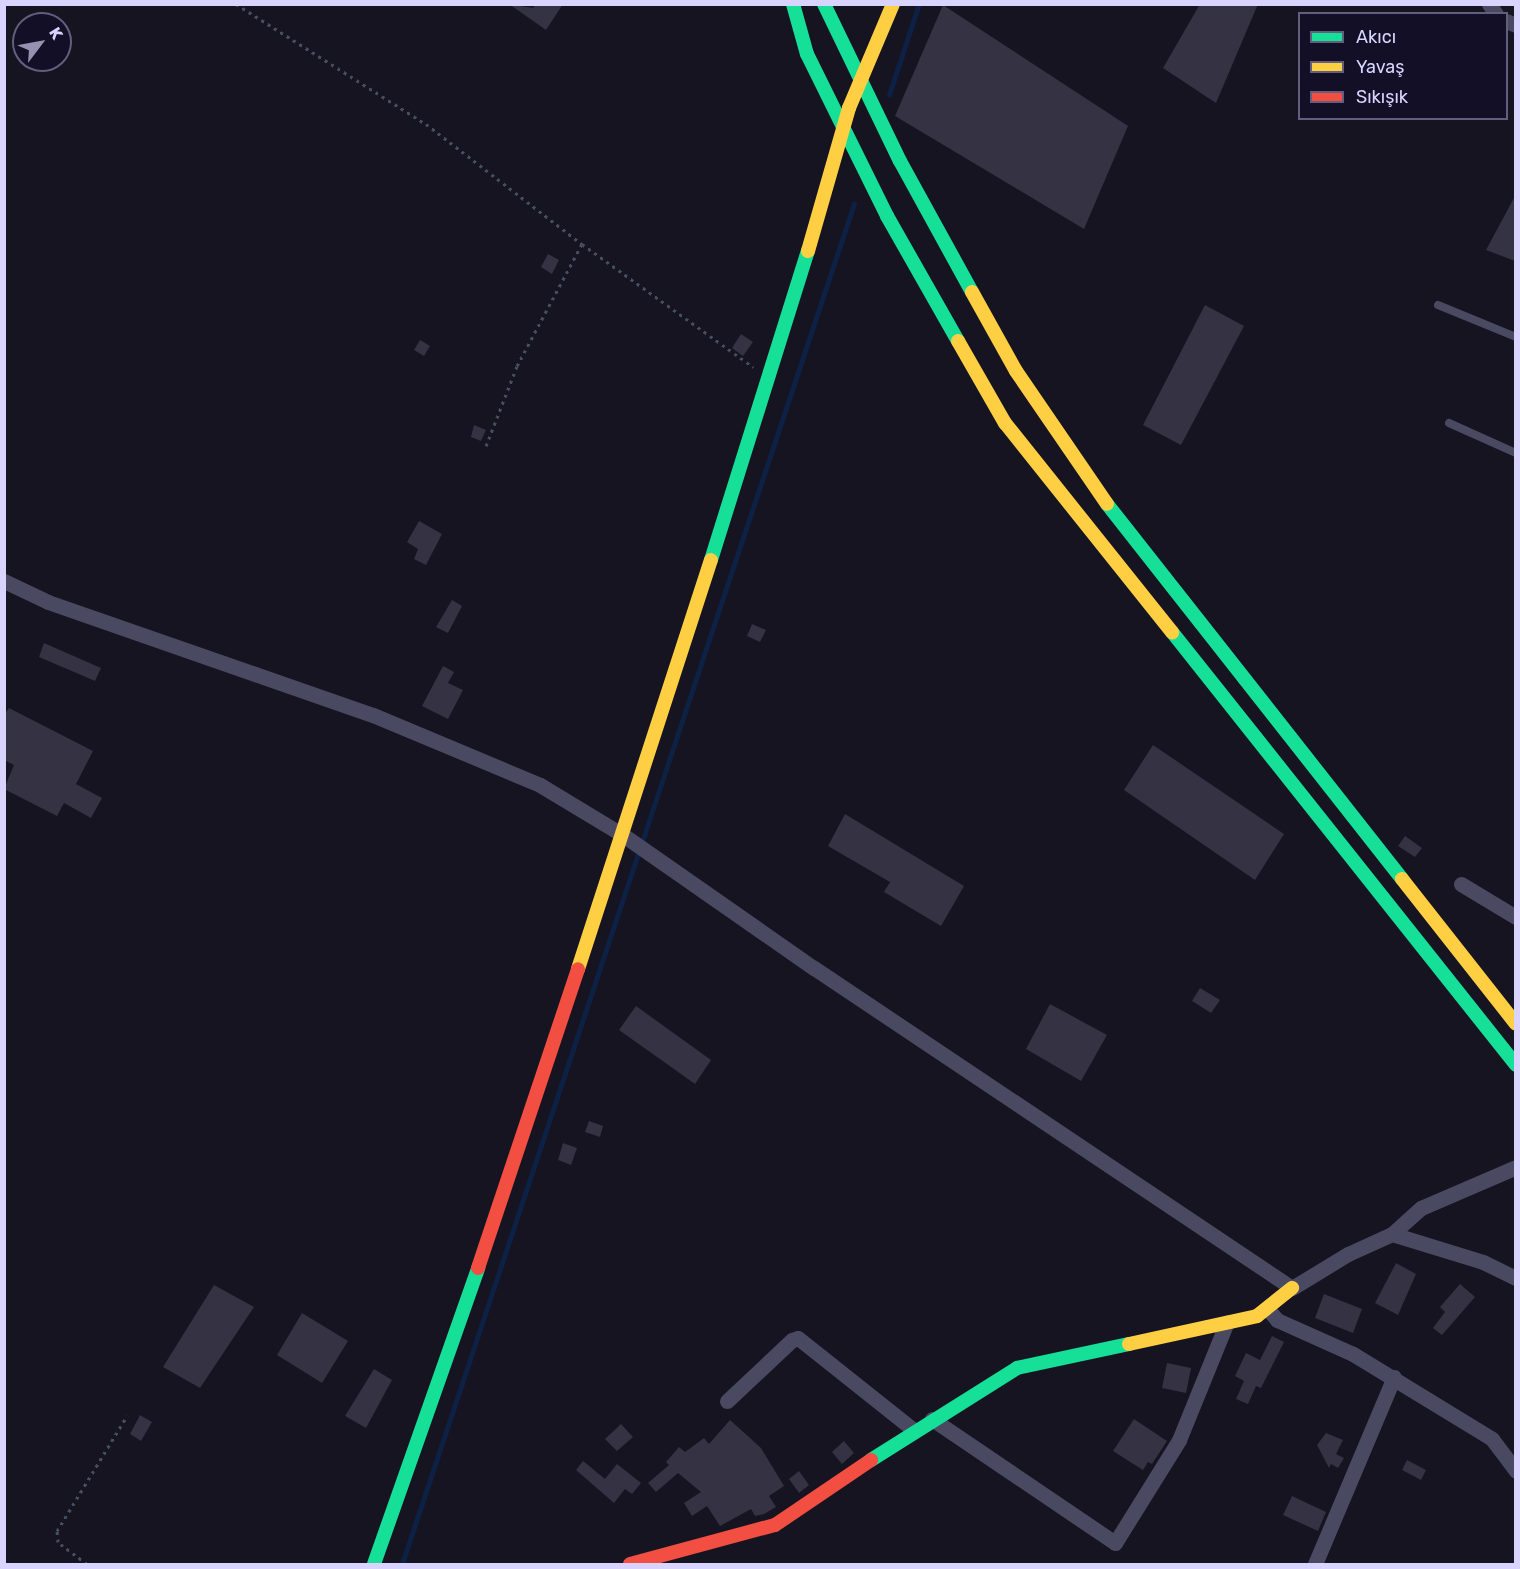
<!DOCTYPE html>
<meta charset="utf-8">
<style>
body{margin:0}
#map{position:relative;width:1520px;height:1569px;overflow:hidden;background:#161421;font-family:Rubik,sans-serif}
div>[style]{position:absolute}
[style*='--x']{left:calc(var(--x)*1px);top:calc(var(--y)*1px);width:calc(var(--w)*1px);rotate:calc(var(--a)*1deg)}
.stream>*{height:4.5px;margin:-2.25px;padding:0 2.25px;transform-origin:2.25px;border-radius:2.25px;background:#0d2144}
.building>*{inset:0;background:#343243}
.path>*{height:3px;margin-top:-1.5px;transform-origin:0;background:repeating-linear-gradient(90deg,#44505f 0 3px,transparent 0 7.5px)}
.lane>*{height:8px;margin:-4px;padding:0 4px;transform-origin:4px;border-radius:4px;background:#4a4962}
.street>*{height:15px;margin:-7.5px;padding:0 7.5px;transform-origin:7.5px;border-radius:7.5px;background:#4a4962}
.fast>*{height:14px;margin:-7px;padding:0 7px;transform-origin:7px;border-radius:7px;background:#16e098}
.slow>*{height:14px;margin:-7px;padding:0 7px;transform-origin:7px;border-radius:7px;background:#ffcf43}
.jam>*{height:14px;margin:-7px;padding:0 7px;transform-origin:7px;border-radius:7px;background:#f24e42}
span{translate:-50% -50%;white-space:nowrap;text-align:center;line-height:1.15;-webkit-text-stroke:4.5px #130f26;paint-order:stroke}
.frame{position:absolute;inset:0;border:6px solid #d9d4ff;pointer-events:none}
.legend{position:absolute;left:1298px;top:12px;width:210px;height:108px;box-sizing:border-box;background:#130f26;border:2px solid #625e7d;margin:0;padding:8px 10px;list-style:none;font-size:18px;color:#d9d4ff}
.legend li{display:flex;align-items:center;gap:12px;height:30px}
.legend b{width:30px;border:2px solid #625e7d}
.north{position:absolute;left:12px;top:12px;width:60px;height:60px;box-sizing:border-box;background:#130f26;border:2px solid #625e7d;border-radius:50%;rotate:58deg;font-size:16px;font-weight:700;line-height:24px;text-align:center;color:#d9d4ff}
.north::after{content:'';display:block;margin:auto;width:21px;height:27px;background:#9591b1;clip-path:polygon(50% 0,100% 100%,50% 72%,0 100%)}
</style>
<div id="map">
<div class="stream">
<div style="--x:889;--y:95;--w:96;--a:-71.8"></div>
<div style="--x:402;--y:1564;--w:1433;--a:-71.62"></div>
</div>
<div class="building">
<div style="clip-path:polygon(509px 4px,533px 8px,536px 4px,563px 4px,546px 30px)"></div>
<div style="clip-path:polygon(1200px 4px,1258px 4px,1216px 103px,1163px 68px)"></div>
<div style="clip-path:polygon(943px 5px,1128px 126px,1084px 229px,895px 116px)"></div>
<div style="clip-path:polygon(1515px 196px,1515px 261px,1486px 250px)"></div>
<div style="clip-path:polygon(548px 254px,559px 260px,552px 274px,541px 267px)"></div>
<div style="clip-path:polygon(1205px 305px,1244px 326px,1181px 445px,1143px 425px)"></div>
<div style="clip-path:polygon(741px 334px,753px 342px,743px 356px,732px 348px)"></div>
<div style="clip-path:polygon(420px 340px,430px 346px,424px 356px,414px 350px)"></div>
<div style="clip-path:polygon(474px 425px,486px 430px,481px 441px,471px 437px)"></div>
<div style="clip-path:polygon(419px 521px,442px 534px,426px 565px,414px 559px,418px 549px,407px 542px)"></div>
<div style="clip-path:polygon(452px 600px,462px 606px,448px 633px,436px 627px)"></div>
<div style="clip-path:polygon(752px 624px,766px 630px,760px 642px,747px 636px)"></div>
<div style="clip-path:polygon(44px 643px,101px 668px,95px 681px,39px 657px)"></div>
<div style="clip-path:polygon(443px 666px,454px 672px,448px 683px,463px 690px,448px 719px,422px 706px)"></div>
<div style="clip-path:polygon(9px 708px,93px 751px,76px 784px,102px 798px,91px 818px,64px 803px,57px 816px,4px 789px,14px 765px,4px 760px,4px 715px)"></div>
<div style="clip-path:polygon(1153px 745px,1284px 834px,1255px 880px,1124px 790px)"></div>
<div style="clip-path:polygon(845px 814px,964px 886px,941px 926px,884px 892px,890px 882px,828px 846px)"></div>
<div style="clip-path:polygon(1405px 836px,1422px 848px,1415px 857px,1398px 846px)"></div>
<div style="clip-path:polygon(1200px 988px,1220px 1000px,1211px 1013px,1192px 1001px)"></div>
<div style="clip-path:polygon(1050px 1004px,1107px 1035px,1081px 1081px,1026px 1049px)"></div>
<div style="clip-path:polygon(636px 1006px,711px 1060px,695px 1084px,619px 1030px)"></div>
<div style="clip-path:polygon(589px 1121px,603px 1126px,600px 1137px,585px 1132px)"></div>
<div style="clip-path:polygon(563px 1143px,577px 1148px,571px 1165px,558px 1160px)"></div>
<div style="clip-path:polygon(1396px 1263px,1416px 1274px,1398px 1315px,1375px 1303px)"></div>
<div style="clip-path:polygon(1460px 1284px,1475px 1297px,1442px 1335px,1433px 1328px,1445px 1312px,1440px 1307px)"></div>
<div style="clip-path:polygon(214px 1285px,254px 1307px,200px 1388px,163px 1367px)"></div>
<div style="clip-path:polygon(1324px 1294px,1362px 1309px,1353px 1333px,1315px 1318px)"></div>
<div style="clip-path:polygon(302px 1313px,348px 1341px,322px 1383px,277px 1355px)"></div>
<div style="clip-path:polygon(1272px 1336px,1284px 1342px,1261px 1388px,1256px 1386px,1248px 1404px,1236px 1399px,1244px 1381px,1235px 1376px,1246px 1353px,1260px 1360px)"></div>
<div style="clip-path:polygon(1167px 1363px,1191px 1368px,1186px 1393px,1162px 1388px)"></div>
<div style="clip-path:polygon(374px 1369px,392px 1380px,366px 1428px,345px 1416px)"></div>
<div style="clip-path:polygon(140px 1415px,152px 1422px,141px 1441px,130px 1434px)"></div>
<div style="clip-path:polygon(1134px 1419px,1167px 1441px,1152px 1464px,1148px 1462px,1143px 1470px,1113px 1451px)"></div>
<div style="clip-path:polygon(730px 1420px,761px 1448px,784px 1486px,769px 1496px,776px 1507px,764px 1514px,755px 1516px,751px 1509px,720px 1526px,707px 1506px,692px 1516px,684px 1503px,701px 1492px,678px 1473px,656px 1492px,648px 1483px,669px 1465px,666px 1462px,679px 1447px,685px 1452px,704px 1438px,709px 1444px)"></div>
<div style="clip-path:polygon(621px 1424px,633px 1437px,617px 1451px,605px 1439px)"></div>
<div style="clip-path:polygon(1326px 1433px,1343px 1440px,1336px 1454px,1344px 1458px,1338px 1468px,1331px 1464px,1329px 1468px,1317px 1445px)"></div>
<div style="clip-path:polygon(844px 1441px,854px 1453px,842px 1464px,832px 1452px)"></div>
<div style="clip-path:polygon(1407px 1460px,1426px 1470px,1421px 1480px,1402px 1470px)"></div>
<div style="clip-path:polygon(583px 1461px,605px 1479px,617px 1464px,641px 1483px,632px 1494px,625px 1489px,614px 1503px,576px 1470px)"></div>
<div style="clip-path:polygon(799px 1471px,809px 1485px,799px 1493px,789px 1479px)"></div>
<div style="clip-path:polygon(1292px 1496px,1326px 1512px,1318px 1531px,1283px 1515px)"></div>
</div>
<div class="path">
<div style="--x:236;--y:4;--w:225;--a:32.3"></div>
<div style="--x:426;--y:124;--w:197;--a:37.6"></div>
<div style="--x:582;--y:244;--w:211;--a:35.7"></div>
<div style="--x:486;--y:446;--w:86;--a:-68.8"></div>
<div style="--x:517;--y:366;--w:138;--a:-62"></div>
<div style="--x:87;--y:1564;--w:36;--a:-143"></div>
<div style="--x:58;--y:1542;--w:11;--a:-95"></div>
<div style="--x:57;--y:1531;--w:135;--a:-58.7"></div>
</div>
<div class="lane">
<div style="--x:1438;--y:305;--w:84;--a:22.3"></div>
<div style="--x:1449;--y:423;--w:73;--a:24.1"></div>
</div>
<div class="street">
<div style="--x:1489;--y:4;--w:12;--a:55"></div>
<div style="--x:1506;--y:21;--w:11;--a:22"></div>
<div style="--x:4;--y:581;--w:49;--a:25.5"></div>
<div style="--x:48;--y:602;--w:344;--a:19.2"></div>
<div style="--x:373;--y:715;--w:181;--a:22.7"></div>
<div style="--x:540;--y:785;--w:97;--a:31.1"></div>
<div style="--x:623;--y:835;--w:233;--a:34.9"></div>
<div style="--x:814;--y:968;--w:575;--a:33.8"></div>
<div style="--x:1292;--y:1288;--w:66;--a:-31.3"></div>
<div style="--x:1348;--y:1254;--w:48;--a:-24.4"></div>
<div style="--x:1392;--y:1234;--w:95;--a:17.1"></div>
<div style="--x:1483;--y:1262;--w:37;--a:26"></div>
<div style="--x:1461;--y:884;--w:64;--a:31"></div>
<div style="--x:1392;--y:1234;--w:39;--a:-42"></div>
<div style="--x:1421;--y:1208;--w:103;--a:-23.3"></div>
<div style="--x:1267;--y:1308;--w:16;--a:50"></div>
<div style="--x:1277;--y:1320;--w:83;--a:24.1"></div>
<div style="--x:1353;--y:1354;--w:163;--a:31.4"></div>
<div style="--x:1492;--y:1439;--w:40;--a:53"></div>
<div style="--x:727;--y:1401;--w:89;--a:-43.2"></div>
<div style="--x:792;--y:1340;--w:6;--a:-18"></div>
<div style="--x:798;--y:1338;--w:149;--a:38.5"></div>
<div style="--x:932;--y:1419;--w:221;--a:34.1"></div>
<div style="--x:1115;--y:1543;--w:121;--a:-58.1"></div>
<div style="--x:1179;--y:1440;--w:127;--a:-67.9"></div>
<div style="--x:1315;--y:1564;--w:203;--a:-67.1"></div>
</div>
<div class="fast">
<div style="--x:793;--y:4;--w:52;--a:74.4"></div>
<div style="--x:807;--y:54;--w:181;--a:63.7"></div>
<div style="--x:887;--y:216;--w:144;--a:60.4"></div>
<div style="--x:824;--y:4;--w:174;--a:64.2"></div>
<div style="--x:900;--y:161;--w:149;--a:61.2"></div>
<div style="--x:1107;--y:504;--w:477;--a:51.8"></div>
<div style="--x:711;--y:560;--w:324;--a:-72.6"></div>
<div style="--x:1172;--y:632;--w:553;--a:51.53"></div>
<div style="--x:871;--y:1460;--w:173;--a:-32.2"></div>
<div style="--x:1017;--y:1368;--w:115;--a:-12.1"></div>
<div style="--x:374;--y:1564;--w:314;--a:-70.6"></div>
</div>
<div class="slow">
<div style="--x:808;--y:251;--w:149;--a:-74"></div>
<div style="--x:849;--y:108;--w:113;--a:-67.1"></div>
<div style="--x:972;--y:292;--w:90;--a:60.9"></div>
<div style="--x:1016;--y:371;--w:161;--a:55.6"></div>
<div style="--x:958;--y:341;--w:95;--a:60.2"></div>
<div style="--x:1005;--y:423;--w:268;--a:51.4"></div>
<div style="--x:1402;--y:879;--w:184;--a:51.8"></div>
<div style="--x:578;--y:969;--w:430;--a:-72"></div>
<div style="--x:1129;--y:1344;--w:131;--a:-12.3"></div>
<div style="--x:1257;--y:1316;--w:45;--a:-38.7"></div>
</div>
<div class="jam">
<div style="--x:478;--y:1268;--w:315;--a:-71.5"></div>
<div style="--x:630;--y:1564;--w:150;--a:-15.1"></div>
<div style="--x:775;--y:1525;--w:116;--a:-34.1"></div>
</div>
<div class="frame"></div>
<ul class="legend">
<li><b style="height:8px;background:#16e098"></b>Akıcı</li>
<li><b style="height:8px;background:#ffcf43"></b>Yavaş</li>
<li><b style="height:8px;background:#f24e42"></b>Sıkışık</li>
</ul>
<div class="north">K</div>
</div>
